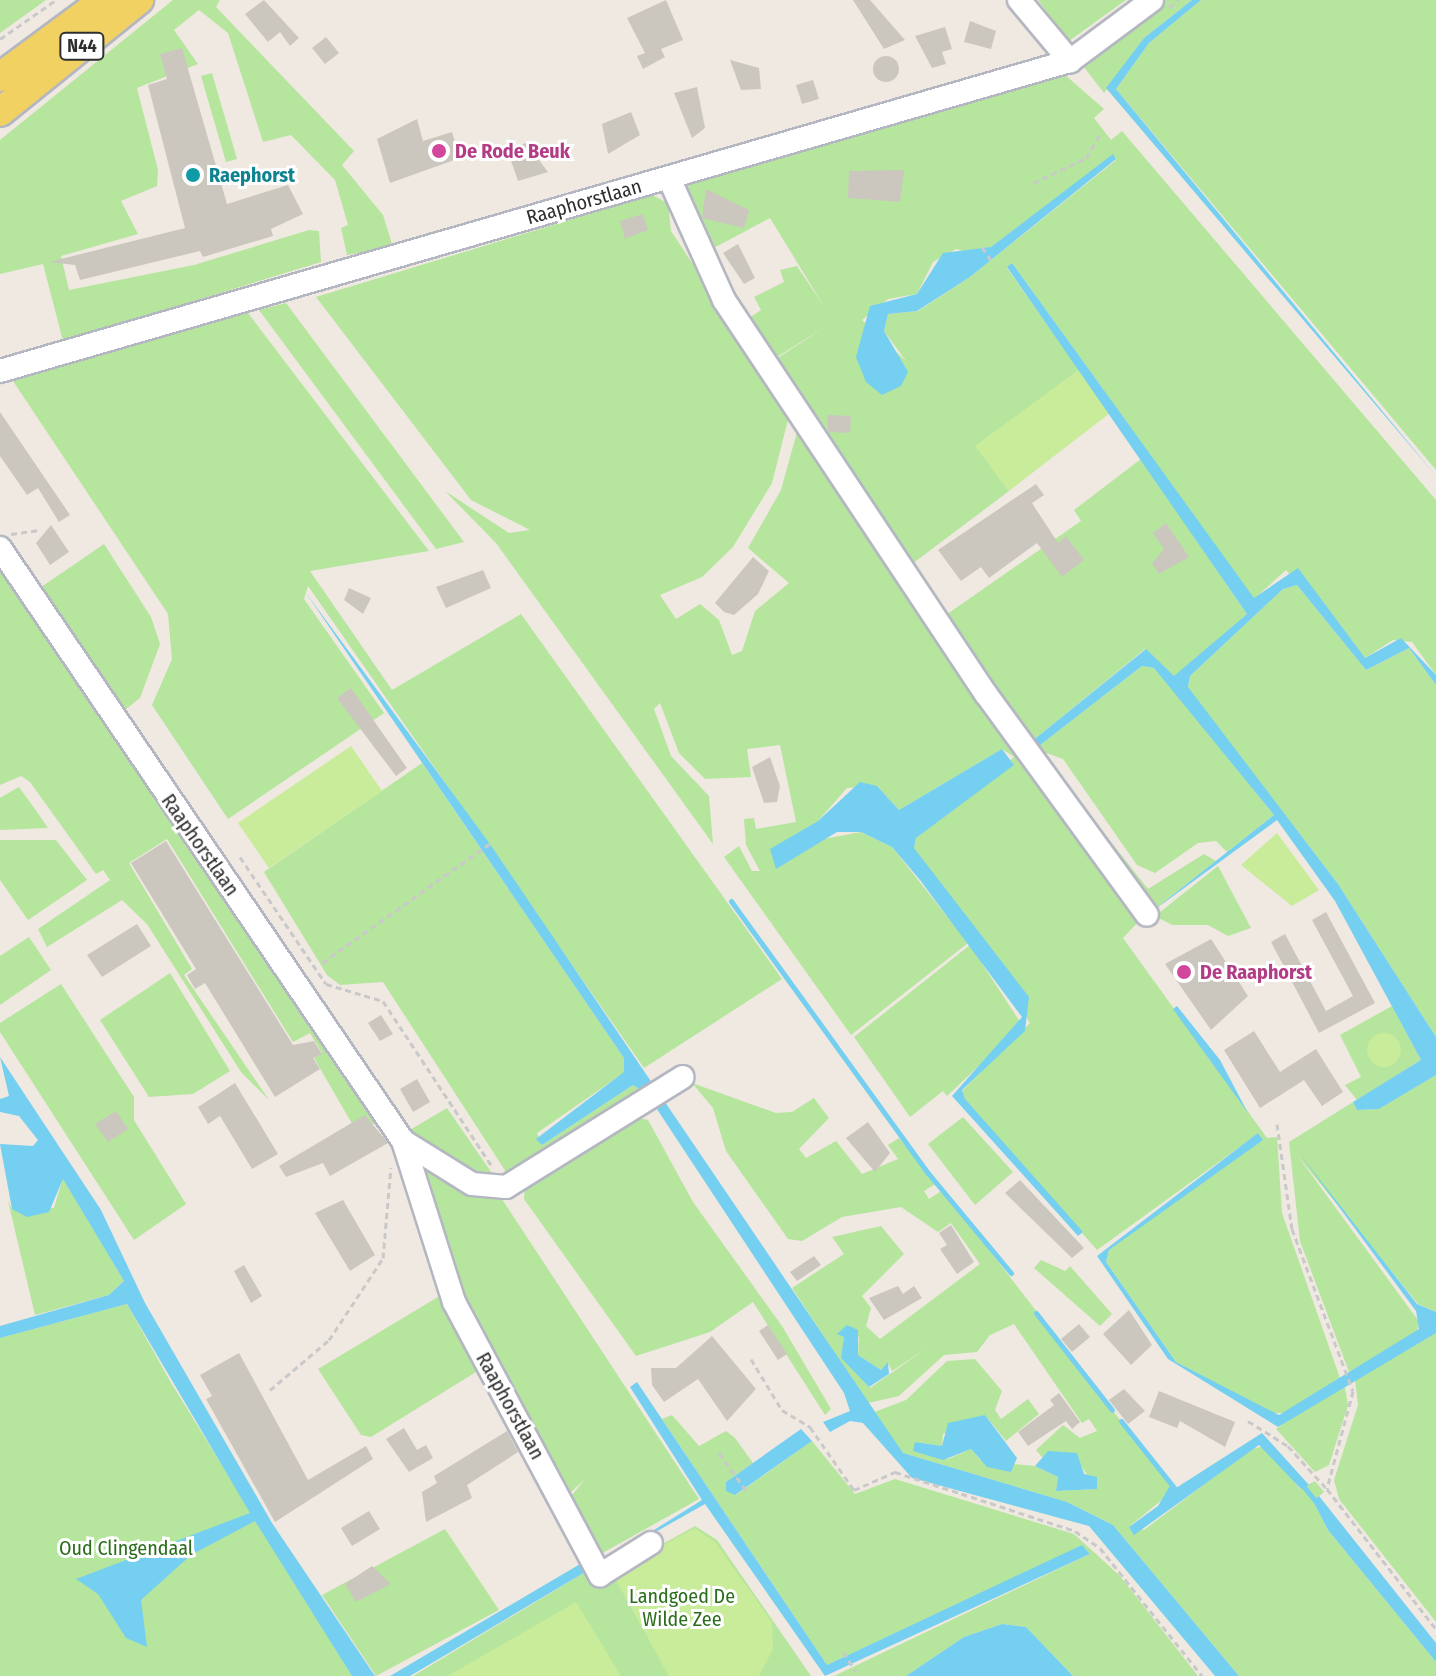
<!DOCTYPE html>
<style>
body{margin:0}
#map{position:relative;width:1436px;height:1676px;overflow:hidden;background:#efe9e1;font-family:"Fira Sans Condensed",sans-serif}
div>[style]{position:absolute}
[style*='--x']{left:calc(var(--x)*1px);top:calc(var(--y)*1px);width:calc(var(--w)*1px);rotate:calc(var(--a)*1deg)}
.green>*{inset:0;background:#b6e59e}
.pitch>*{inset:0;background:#c9ec9a}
.round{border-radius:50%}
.water>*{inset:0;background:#75cff0}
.stream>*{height:5px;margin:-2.5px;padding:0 2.5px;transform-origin:2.5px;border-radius:2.5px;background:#75cff0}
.building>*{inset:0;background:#cbc7bf}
.path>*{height:3px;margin-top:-1.5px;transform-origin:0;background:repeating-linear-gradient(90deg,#c9c9c9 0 6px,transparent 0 10px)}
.roads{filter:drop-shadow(2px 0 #b4b7c1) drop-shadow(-2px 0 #b4b7c1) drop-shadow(0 2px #b4b7c1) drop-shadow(0 -2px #b4b7c1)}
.minor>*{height:22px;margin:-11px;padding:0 11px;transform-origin:11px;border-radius:11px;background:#fff}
.major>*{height:28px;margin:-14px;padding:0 14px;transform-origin:14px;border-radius:14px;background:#f2d163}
.dots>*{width:22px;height:22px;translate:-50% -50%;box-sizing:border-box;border:4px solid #fff;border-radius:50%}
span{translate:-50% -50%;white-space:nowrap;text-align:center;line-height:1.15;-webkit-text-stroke:6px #fff;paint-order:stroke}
.shield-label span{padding:2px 6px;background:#fff;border:2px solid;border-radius:6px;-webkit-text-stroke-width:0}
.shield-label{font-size:18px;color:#2e2e2e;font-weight:700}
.hotel-label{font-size:20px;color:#b23c85;font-weight:700}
.left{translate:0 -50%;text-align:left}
.culture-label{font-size:20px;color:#0d838f;font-weight:700}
.street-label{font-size:20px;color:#2e2e2e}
.park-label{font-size:20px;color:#2c6e1b}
</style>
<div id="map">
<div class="green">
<div style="clip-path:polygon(0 0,46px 0,0 33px)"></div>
<div style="clip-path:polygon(173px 0,220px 0,216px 7px,354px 151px,342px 165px,383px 215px,393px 247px,347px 255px,341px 228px,348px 225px,335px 180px,291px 135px,263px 142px,228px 33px,199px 10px,174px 30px,198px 64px,137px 88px,158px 170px,157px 186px,121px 201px,138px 234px,61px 256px,69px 290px,194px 265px,309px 230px,319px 231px,321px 262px,63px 341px,43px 264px,0 274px,0 140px)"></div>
<div style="clip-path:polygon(1038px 0,1126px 0,1069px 41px)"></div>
<div style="clip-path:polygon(1159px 0,1192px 0,1144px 38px,1104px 93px,1080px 62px)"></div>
<div style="clip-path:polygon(1201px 0,1436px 0,1436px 470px,1116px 89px,1149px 43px)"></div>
<div style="clip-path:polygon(212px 73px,237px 159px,226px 162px,201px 76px)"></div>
<div style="clip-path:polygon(evenodd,1064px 74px,1104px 109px,1094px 118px,1111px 140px,1122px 131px,1436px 500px,1436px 675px,1412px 642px,1393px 640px,1365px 658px,1286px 570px,1254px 599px,1012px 263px,1007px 268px,1079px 370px,976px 446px,1009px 491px,908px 567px,770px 363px,825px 327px,769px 362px,749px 318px,761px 310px,754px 297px,784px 282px,780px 270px,797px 266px,825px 308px,770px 218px,710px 250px,685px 192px,694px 178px,1064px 74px,1113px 155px,1116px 160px,970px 277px,918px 311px,888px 314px,884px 331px,906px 361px,862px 320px,888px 299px,917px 294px,933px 262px,956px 249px,974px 254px,991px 247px,1113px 155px)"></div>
<div style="clip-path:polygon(652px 195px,668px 203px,671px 231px,790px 412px,772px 483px,733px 547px,702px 577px,660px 595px,676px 619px,700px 604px,719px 620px,732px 655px,742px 651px,755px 611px,789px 583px,748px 548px,781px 490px,799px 425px,1141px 919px,1123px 938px,1267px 1138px,1277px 1137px,1282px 1213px,1340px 1378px,1286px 1413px,1272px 1413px,1176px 1362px,1106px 1262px,1109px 1250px,1259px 1133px,1097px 1250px,965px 1100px,962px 1091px,1030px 1023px,914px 848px,916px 838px,1014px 757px,1002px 749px,899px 810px,877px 786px,847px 788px,818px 821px,771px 849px,861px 832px,892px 847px,968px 943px,851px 1035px,724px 857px,739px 846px,752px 871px,760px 871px,746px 845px,744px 819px,754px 818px,756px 829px,796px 822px,780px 745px,747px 749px,751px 777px,705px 779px,679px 753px,660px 703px,654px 709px,671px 756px,709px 796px,713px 844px,496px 543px,445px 491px,509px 533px,530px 530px,471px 500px,316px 297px)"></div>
<div style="clip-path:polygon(286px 303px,464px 542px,436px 549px,259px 310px)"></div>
<div style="clip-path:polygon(248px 313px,429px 551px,310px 571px,392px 690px,521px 614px,782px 979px,644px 1068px,308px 586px,304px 599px,384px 713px,228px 819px,152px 705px,172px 659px,168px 614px,9px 375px)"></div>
<div style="clip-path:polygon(1141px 459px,1247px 614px,1174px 677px,1145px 649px,1031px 742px,943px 617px,1081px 521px,1074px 510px)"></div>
<div style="clip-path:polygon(104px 544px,151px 617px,160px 644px,140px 698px,121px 713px,34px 592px)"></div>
<div style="clip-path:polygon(0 554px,381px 1119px,358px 1134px,314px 1058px,322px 1053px,310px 1033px,293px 1042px,167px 839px,129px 863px,192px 969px,184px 975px,269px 1100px,241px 1072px,147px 924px,122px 900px,47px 947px,38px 929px,110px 880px,103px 870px,96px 874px,30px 782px,21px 776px,0 785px)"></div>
<div style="clip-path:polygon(1297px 585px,1366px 670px,1409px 648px,1436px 685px,1436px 1037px,1338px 884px,1188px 688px,1190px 676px,1283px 589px)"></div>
<div style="clip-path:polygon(1142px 666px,1154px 668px,1169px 685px,1274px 815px,1227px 852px,1216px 841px,1198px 843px,1155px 873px,1137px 865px,1063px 759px,1035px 749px)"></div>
<div style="clip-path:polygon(422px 763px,624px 1058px,625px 1072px,537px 1133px,542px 1145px,633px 1085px,647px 1094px,508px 1175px,383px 982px,340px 985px,327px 975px,264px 872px)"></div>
<div style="clip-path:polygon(1059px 776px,1148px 889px,1204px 854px,1216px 861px,1150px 913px)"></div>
<div style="clip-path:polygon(19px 787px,37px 812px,48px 828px,0 830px,0 798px)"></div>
<div style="clip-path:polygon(0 840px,56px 840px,87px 880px,28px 920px,0 880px)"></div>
<div style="clip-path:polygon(1218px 866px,1251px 928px,1228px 936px,1208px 925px,1172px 925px,1155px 916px)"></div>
<div style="clip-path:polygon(29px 937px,51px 970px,0 1005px,0 956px)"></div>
<div style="clip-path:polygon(970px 945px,1022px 1025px,947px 1096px,943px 1091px,910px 1117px,854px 1037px)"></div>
<div style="clip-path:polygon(170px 973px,230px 1071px,193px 1094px,149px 1097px,100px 1020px)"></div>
<div style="clip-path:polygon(61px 984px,134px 1097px,134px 1120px,186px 1204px,134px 1240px,0 1032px,0 1023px)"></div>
<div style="clip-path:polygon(1392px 1006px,1421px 1060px,1357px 1100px,1345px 1085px,1361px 1077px,1340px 1035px)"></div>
<div style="clip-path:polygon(1436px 1075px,1436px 1312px,1418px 1304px,1297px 1155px,1420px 1323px,1416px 1333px,1349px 1372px,1300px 1241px,1289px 1142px,1353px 1102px,1357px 1110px,1379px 1109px)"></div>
<div style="clip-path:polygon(evenodd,692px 1083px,776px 1113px,792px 1112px,814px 1098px,829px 1118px,799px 1149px,806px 1158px,836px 1141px,862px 1174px,898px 1159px,888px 1145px,899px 1138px,937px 1183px,924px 1191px,929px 1199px,943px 1190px,1174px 1490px,1130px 1526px,1144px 1530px,1251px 1449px,1266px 1446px,1300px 1489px,1315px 1481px,1324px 1492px,1313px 1501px,1328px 1530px,1436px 1662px,1436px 1676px,1239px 1676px,1113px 1525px,1067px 1502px,903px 1453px,872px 1413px,906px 1400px,947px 1361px,975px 1359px,1002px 1391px,995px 1410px,1001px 1419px,1028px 1399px,1039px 1414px,1006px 1441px,985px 1415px,943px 1434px,942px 1446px,915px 1442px,948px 1459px,971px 1449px,981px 1461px,1035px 1466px,1058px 1477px,1056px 1491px,1097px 1489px,1072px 1453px,1042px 1457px,1036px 1450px,1063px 1425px,1080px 1438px,1097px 1431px,1089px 1419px,1082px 1423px,1014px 1324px,990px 1335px,977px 1352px,944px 1355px,899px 1396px,868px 1403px,792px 1288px,844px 1254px,832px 1237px,881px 1226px,904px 1254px,862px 1296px,871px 1308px,866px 1326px,880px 1339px,980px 1264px,951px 1223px,938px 1232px,901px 1207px,842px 1217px,802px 1241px,788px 1239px,726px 1151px,713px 1108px,692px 1083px,844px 1336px,859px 1337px,858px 1355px,881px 1370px,888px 1363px,892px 1371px,927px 1348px,870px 1388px,842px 1358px,844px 1336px)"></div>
<div style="clip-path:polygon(447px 1108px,498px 1182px,453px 1167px,408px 1131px)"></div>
<div style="clip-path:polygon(632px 1116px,648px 1120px,693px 1202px,782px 1326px,831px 1409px,825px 1415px,753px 1302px,710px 1332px,636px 1356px,524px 1199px,525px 1186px)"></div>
<div style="clip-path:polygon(963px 1117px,1013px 1172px,975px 1205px,928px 1144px)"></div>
<div style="clip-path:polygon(418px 1166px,498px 1193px,699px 1499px,599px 1555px,569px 1499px,585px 1479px,567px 1496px,462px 1298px)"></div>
<div style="clip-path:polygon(63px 1178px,124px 1281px,109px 1295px,35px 1315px,8px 1201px,12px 1209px,54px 1208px)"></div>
<div style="clip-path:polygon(1041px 1260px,1065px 1271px,1070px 1266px,1112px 1314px,1100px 1326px,1034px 1268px)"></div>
<div style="clip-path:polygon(443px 1294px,478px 1361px,476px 1372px,371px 1437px,361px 1435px,318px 1369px)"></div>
<div style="clip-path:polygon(127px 1304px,170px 1381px,352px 1676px,0 1676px,0 1338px)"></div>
<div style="clip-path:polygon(1436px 1333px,1436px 1622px,1339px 1499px,1334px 1480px,1358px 1405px,1355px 1380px)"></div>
<div style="clip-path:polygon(1344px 1382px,1348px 1405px,1329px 1465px,1315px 1472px,1276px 1429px)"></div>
<div style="clip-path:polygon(672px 1415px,699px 1446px,726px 1431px,735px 1438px,753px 1463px,726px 1482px,736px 1495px,812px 1441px,855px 1494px,895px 1479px,1074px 1534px,1120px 1576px,1198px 1676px,1073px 1676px,1026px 1627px,1002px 1624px,964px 1637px,906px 1676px,834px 1676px,1090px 1554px,1082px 1546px,827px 1665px,662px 1419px)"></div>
<div style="clip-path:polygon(695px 1526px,717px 1540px,811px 1676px,413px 1676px,592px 1568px,609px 1574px)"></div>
<div style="clip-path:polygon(445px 1529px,499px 1610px,376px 1676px,322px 1595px)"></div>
</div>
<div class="pitch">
<div style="clip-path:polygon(1079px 370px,1110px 413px,1009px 491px,975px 446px)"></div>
<div style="clip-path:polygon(351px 746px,382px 791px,269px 868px,238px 823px)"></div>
<div style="clip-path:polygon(1277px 833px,1319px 890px,1292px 906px,1241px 865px)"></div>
<div class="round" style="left:1367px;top:1033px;width:34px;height:34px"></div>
<div style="clip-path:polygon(695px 1528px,715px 1542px,772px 1622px,773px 1649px,759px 1676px,669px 1676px,612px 1573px)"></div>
<div style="clip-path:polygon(576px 1602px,621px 1676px,447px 1676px,451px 1674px)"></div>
</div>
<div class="water">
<div style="clip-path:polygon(1192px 0,1201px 0,1149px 43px,1116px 89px,1436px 476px,1106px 88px,1144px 38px)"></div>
<div style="clip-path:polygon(1113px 154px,1116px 159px,970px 277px,917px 311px,888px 314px,884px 331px,908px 372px,901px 386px,882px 395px,866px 382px,856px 357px,870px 306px,917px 294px,943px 253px,991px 247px)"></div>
<div style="clip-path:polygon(1012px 263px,1254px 598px,1298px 568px,1365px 658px,1401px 638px,1436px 675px,1436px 685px,1409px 648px,1366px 670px,1297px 585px,1283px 589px,1190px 676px,1188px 687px,1338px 884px,1436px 1037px,1436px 1075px,1379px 1109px,1357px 1110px,1353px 1102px,1421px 1060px,1335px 901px,1277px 820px,1150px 913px,1274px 815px,1154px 668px,1142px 666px,1035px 749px,1031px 742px,1146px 649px,1174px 676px,1247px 614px,1007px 267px)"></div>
<div style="clip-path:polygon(306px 593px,490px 844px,903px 1453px,1067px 1502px,1113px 1525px,1239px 1676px,1215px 1676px,1089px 1526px,912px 1478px,863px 1423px,850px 1421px,830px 1432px,823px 1422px,850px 1411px,844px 1393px,647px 1094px,633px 1085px,542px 1145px,536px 1139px,624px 1072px,624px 1058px)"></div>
<div style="clip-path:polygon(1002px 749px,1014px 765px,916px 838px,914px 848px,1029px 997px,1025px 1031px,962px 1090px,965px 1099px,1083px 1232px,1078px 1236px,952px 1096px,1022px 1017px,920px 880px,892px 847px,861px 832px,837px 832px,776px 869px,770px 849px,818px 821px,860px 782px,877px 786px,899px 810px)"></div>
<div style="clip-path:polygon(1177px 1006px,1220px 1060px,1248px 1113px,1173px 1009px)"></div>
<div style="clip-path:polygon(0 1057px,101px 1210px,145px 1303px,272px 1523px,375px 1676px,352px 1676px,255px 1521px,191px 1555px,141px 1600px,147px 1647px,126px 1638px,98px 1594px,76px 1579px,250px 1513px,127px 1304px,0 1338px,0 1326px,109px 1295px,124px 1281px,63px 1179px,49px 1212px,27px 1217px,12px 1209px,0 1144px,33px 1146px,38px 1140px,19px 1116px,0 1112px,0 1099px,9px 1096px)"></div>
<div style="clip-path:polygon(1258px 1133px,1263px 1140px,1109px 1250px,1106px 1262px,1176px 1362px,1279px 1415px,1419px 1329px,1416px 1311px,1299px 1153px,1417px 1304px,1436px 1312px,1436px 1333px,1278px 1427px,1168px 1359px,1097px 1256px)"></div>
<div style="clip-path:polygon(847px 1325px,858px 1330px,858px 1355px,881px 1370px,888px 1362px,889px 1374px,869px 1387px,841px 1358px,844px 1337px,837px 1334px)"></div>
<div style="clip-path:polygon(637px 1382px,827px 1665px,1082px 1545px,1090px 1554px,825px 1676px,705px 1504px,606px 1560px,702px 1500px,630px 1387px)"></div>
<div style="clip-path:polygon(985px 1415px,1017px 1458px,1011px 1472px,987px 1467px,971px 1449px,943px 1460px,913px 1451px,915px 1442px,942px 1446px,948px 1423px)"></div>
<div style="clip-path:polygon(801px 1429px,812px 1441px,735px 1495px,726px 1491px,726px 1482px)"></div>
<div style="clip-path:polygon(1262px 1433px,1309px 1485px,1301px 1489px,1259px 1445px,1134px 1535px,1129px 1527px,1158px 1506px,1171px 1484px,1176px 1488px)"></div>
<div style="clip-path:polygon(1048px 1451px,1077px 1453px,1084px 1474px,1097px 1477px,1097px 1489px,1056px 1491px,1058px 1477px,1035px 1466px)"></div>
<div style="clip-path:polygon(1319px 1496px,1436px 1643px,1436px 1662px,1328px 1530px,1313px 1501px)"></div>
<div style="clip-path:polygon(587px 1560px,592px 1568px,410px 1676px,390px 1676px)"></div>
<div style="clip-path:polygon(1002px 1624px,1026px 1627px,1073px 1676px,906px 1676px,964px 1637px)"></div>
</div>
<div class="stream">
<div style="--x:731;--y:901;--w:336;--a:54.1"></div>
<div style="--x:928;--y:1173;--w:130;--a:50.3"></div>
<div style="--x:1036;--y:1313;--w:123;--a:51.9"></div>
<div style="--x:1121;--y:1421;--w:87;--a:51.5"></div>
<div style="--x:1300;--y:1482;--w:26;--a:51"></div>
</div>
<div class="building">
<div style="clip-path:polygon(264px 0,299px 38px,290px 46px,280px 32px,268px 42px,245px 14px)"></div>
<div style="clip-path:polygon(666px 0,683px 40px,661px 49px,665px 57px,643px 69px,637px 56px,645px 53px,627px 18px)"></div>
<div style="clip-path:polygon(853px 0,870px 0,905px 40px,884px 49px)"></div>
<div style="clip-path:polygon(970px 21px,996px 31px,991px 49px,964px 42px)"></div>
<div style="clip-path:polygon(945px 27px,952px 49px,942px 52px,946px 64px,932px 68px,915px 36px)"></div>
<div style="clip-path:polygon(326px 37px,339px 53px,325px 64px,312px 48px)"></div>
<div style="clip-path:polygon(182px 48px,227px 204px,288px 185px,303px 214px,271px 229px,273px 236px,203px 257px,200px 251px,80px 280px,75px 265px,49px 262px,185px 228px,148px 85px,167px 79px,160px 54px)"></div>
<div class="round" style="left:873px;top:56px;width:26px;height:26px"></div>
<div style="clip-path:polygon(730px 60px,759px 68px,761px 89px,741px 90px)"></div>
<div style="clip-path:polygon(813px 80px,819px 99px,802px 104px,796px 85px)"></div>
<div style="clip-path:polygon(697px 87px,705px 128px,692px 138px,674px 93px)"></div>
<div style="clip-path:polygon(631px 112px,640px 135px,608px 154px,602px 124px)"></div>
<div style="clip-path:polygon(417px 119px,423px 141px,452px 132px,460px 158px,390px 183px,377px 139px)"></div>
<div style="clip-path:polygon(526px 143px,548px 172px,518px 181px,507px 149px)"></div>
<div style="clip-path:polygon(904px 170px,900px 202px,848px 198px,849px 171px)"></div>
<div style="clip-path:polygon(706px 189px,749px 210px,744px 228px,702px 218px)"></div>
<div style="clip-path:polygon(643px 214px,648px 230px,625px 239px,620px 221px)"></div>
<div style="clip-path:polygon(738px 244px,755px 278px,744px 284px,723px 253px)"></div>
<div style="clip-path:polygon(0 412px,70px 515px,59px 522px,38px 488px,27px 495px,0 456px)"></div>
<div style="clip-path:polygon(827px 415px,851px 416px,850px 433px,828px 432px)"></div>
<div style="clip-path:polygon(1036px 484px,1044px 495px,1032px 503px,1058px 543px,1066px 536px,1084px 560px,1062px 577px,1037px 543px,989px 578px,981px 567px,961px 581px,938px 550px)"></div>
<div style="clip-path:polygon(1166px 523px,1189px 557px,1159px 574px,1152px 563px,1164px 549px,1153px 533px)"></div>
<div style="clip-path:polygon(51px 525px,69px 552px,50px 565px,36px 543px)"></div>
<div style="clip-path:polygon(753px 557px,769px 571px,758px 594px,734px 615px,724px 612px,715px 603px)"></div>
<div style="clip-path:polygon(483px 570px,491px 588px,446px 608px,436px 587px)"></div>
<div style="clip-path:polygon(349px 588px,371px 598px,363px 614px,344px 600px)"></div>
<div style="clip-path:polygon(351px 688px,407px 768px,396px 776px,337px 698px)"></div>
<div style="clip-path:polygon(770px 757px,780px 786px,777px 802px,764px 803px,752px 767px)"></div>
<div style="clip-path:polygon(166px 841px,293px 1045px,314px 1041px,322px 1054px,313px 1058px,320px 1069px,275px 1097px,205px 983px,195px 989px,187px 975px,196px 969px,131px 863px)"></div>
<div style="clip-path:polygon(1326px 912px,1375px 1003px,1319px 1033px,1271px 942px,1285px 934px,1326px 1011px,1353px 996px,1312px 920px)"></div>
<div style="clip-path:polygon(137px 924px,151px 946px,102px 977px,87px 955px)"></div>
<div style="clip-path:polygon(1211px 939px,1248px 996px,1211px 1030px,1165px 964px)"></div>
<div style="clip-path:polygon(381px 1015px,393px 1034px,380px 1041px,368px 1023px)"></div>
<div style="clip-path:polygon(1254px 1031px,1280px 1072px,1316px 1049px,1343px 1092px,1322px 1106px,1304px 1080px,1260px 1108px,1224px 1050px)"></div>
<div style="clip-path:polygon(417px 1079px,430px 1102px,413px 1112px,400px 1089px)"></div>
<div style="clip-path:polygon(235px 1083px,278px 1154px,252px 1169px,220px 1116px,208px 1124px,198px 1107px)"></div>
<div style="clip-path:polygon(116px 1111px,128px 1129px,108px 1142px,95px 1124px)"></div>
<div style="clip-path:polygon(365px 1115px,388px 1143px,330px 1176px,323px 1163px,286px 1177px,279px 1166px)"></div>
<div style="clip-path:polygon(868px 1122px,890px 1153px,875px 1172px,846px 1138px)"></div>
<div style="clip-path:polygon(1020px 1180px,1084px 1248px,1072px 1258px,1005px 1193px)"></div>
<div style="clip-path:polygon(343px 1200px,375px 1255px,350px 1271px,315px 1213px)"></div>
<div style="clip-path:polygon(951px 1225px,974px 1262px,957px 1274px,940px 1249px,947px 1245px,939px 1233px)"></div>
<div style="clip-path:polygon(814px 1256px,821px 1265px,797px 1281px,790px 1272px)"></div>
<div style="clip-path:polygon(244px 1265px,262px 1296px,251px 1303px,234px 1271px)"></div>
<div style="clip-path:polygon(898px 1286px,903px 1294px,914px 1286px,922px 1298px,884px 1320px,869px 1298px)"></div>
<div style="clip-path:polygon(1129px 1310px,1152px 1345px,1131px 1365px,1103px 1334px)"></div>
<div style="clip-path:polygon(1079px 1324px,1090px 1337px,1072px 1352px,1061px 1339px)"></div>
<div style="clip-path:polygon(768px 1325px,787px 1354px,778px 1360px,759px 1331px)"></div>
<div style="clip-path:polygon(712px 1336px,756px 1389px,727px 1421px,698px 1379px,664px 1402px,652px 1385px,651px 1368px,676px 1368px)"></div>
<div style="clip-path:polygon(239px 1353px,308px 1480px,366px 1446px,373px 1459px,275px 1522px,206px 1399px,212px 1396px,200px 1375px)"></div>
<div style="clip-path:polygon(1124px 1389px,1145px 1411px,1128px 1424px,1109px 1400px)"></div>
<div style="clip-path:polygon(1159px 1391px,1235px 1422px,1225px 1447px,1180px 1421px,1177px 1428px,1149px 1417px)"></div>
<div style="clip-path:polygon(1059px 1393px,1080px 1422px,1072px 1429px,1066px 1421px,1028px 1446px,1018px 1432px,1054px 1405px,1050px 1400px)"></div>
<div style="clip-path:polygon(404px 1428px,417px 1450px,426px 1445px,433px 1458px,409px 1472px,386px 1439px)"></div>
<div style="clip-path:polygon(507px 1431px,518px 1452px,467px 1485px,472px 1498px,426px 1522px,422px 1492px,437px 1483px,434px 1476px)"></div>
<div style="clip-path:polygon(369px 1511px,380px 1529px,352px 1546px,341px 1528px)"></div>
<div style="clip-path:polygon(372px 1566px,391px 1584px,356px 1602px,345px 1584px)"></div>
</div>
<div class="path">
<div style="--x:1169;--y:7;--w:12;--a:-35"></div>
<div style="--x:0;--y:39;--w:68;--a:-34.9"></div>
<div style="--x:1033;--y:183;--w:59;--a:-25.3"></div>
<div style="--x:1086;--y:158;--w:29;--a:-59"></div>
<div style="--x:982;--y:247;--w:18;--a:56"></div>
<div style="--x:11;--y:534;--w:30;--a:-8"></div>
<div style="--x:240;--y:857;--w:153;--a:55.9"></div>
<div style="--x:326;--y:984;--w:59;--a:16.6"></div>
<div style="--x:383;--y:1001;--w:198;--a:56.6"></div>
<div style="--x:322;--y:963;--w:207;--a:-35.4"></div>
<div style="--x:1277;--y:1124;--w:106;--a:81.9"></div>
<div style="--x:1292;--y:1229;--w:173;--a:69.4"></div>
<div style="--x:1353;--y:1391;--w:101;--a:104.9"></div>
<div style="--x:751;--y:1359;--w:60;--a:58.7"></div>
<div style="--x:782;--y:1410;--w:33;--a:31"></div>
<div style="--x:810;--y:1427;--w:77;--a:55.1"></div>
<div style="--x:854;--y:1490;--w:45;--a:-23.7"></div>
<div style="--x:895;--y:1472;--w:189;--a:18.1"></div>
<div style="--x:1075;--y:1531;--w:30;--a:34"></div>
<div style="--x:1100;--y:1548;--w:164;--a:51.4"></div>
<div style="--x:270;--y:1390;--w:77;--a:-40.3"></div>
<div style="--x:329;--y:1340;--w:98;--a:-56.6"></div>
<div style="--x:383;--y:1258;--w:91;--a:-85"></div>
<div style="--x:1248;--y:1421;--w:47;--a:32"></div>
<div style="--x:1288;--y:1446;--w:58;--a:47.8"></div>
<div style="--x:1327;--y:1489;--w:177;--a:52.1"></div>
<div style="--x:719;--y:1453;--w:49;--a:54.1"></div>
<div style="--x:843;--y:1652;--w:23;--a:56"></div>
</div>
<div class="roads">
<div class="minor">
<div style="--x:1019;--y:0;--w:80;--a:50.1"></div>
<div style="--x:669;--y:178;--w:134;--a:65.7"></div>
<div style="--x:724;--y:300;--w:473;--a:56.4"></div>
<div style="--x:986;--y:694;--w:273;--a:53.9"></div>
<div style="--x:0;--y:371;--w:1114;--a:-16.16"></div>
<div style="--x:1070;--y:61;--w:102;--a:-36.6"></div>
<div style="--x:0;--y:548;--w:717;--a:55.8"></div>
<div style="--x:403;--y:1141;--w:81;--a:31.9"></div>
<div style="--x:472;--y:1184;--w:34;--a:5"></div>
<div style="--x:506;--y:1187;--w:208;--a:-31.9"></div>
<div style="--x:403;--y:1141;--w:169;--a:72.4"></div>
<div style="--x:454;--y:1302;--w:310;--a:61.9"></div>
<div style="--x:600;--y:1575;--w:60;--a:-32.1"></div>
</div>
<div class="major">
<div style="--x:0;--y:77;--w:129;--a:-36.5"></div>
<div style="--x:0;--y:112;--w:179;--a:-38.9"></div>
</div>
</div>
<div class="dots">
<div style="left:439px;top:151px;background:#d1479c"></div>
<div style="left:193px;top:175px;background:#0f9aa8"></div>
<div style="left:1184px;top:972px;background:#d1479c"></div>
</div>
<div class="shield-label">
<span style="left:82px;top:46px">N44</span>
</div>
<div class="hotel-label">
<span class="left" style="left:455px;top:151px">De Rode Beuk</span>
<span class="left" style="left:1200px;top:972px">De Raaphorst</span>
</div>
<div class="culture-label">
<span class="left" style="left:209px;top:175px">Raephorst</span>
</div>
<div class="street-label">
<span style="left:584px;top:202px;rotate:-16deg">Raaphorstlaan</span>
<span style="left:200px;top:845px;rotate:55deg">Raaphorstlaan</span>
<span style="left:510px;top:1406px;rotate:61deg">Raaphorstlaan</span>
</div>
<div class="park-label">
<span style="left:126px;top:1548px">Oud Clingendaal</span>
<span style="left:682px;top:1608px">Landgoed De<br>Wilde Zee</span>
</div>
</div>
